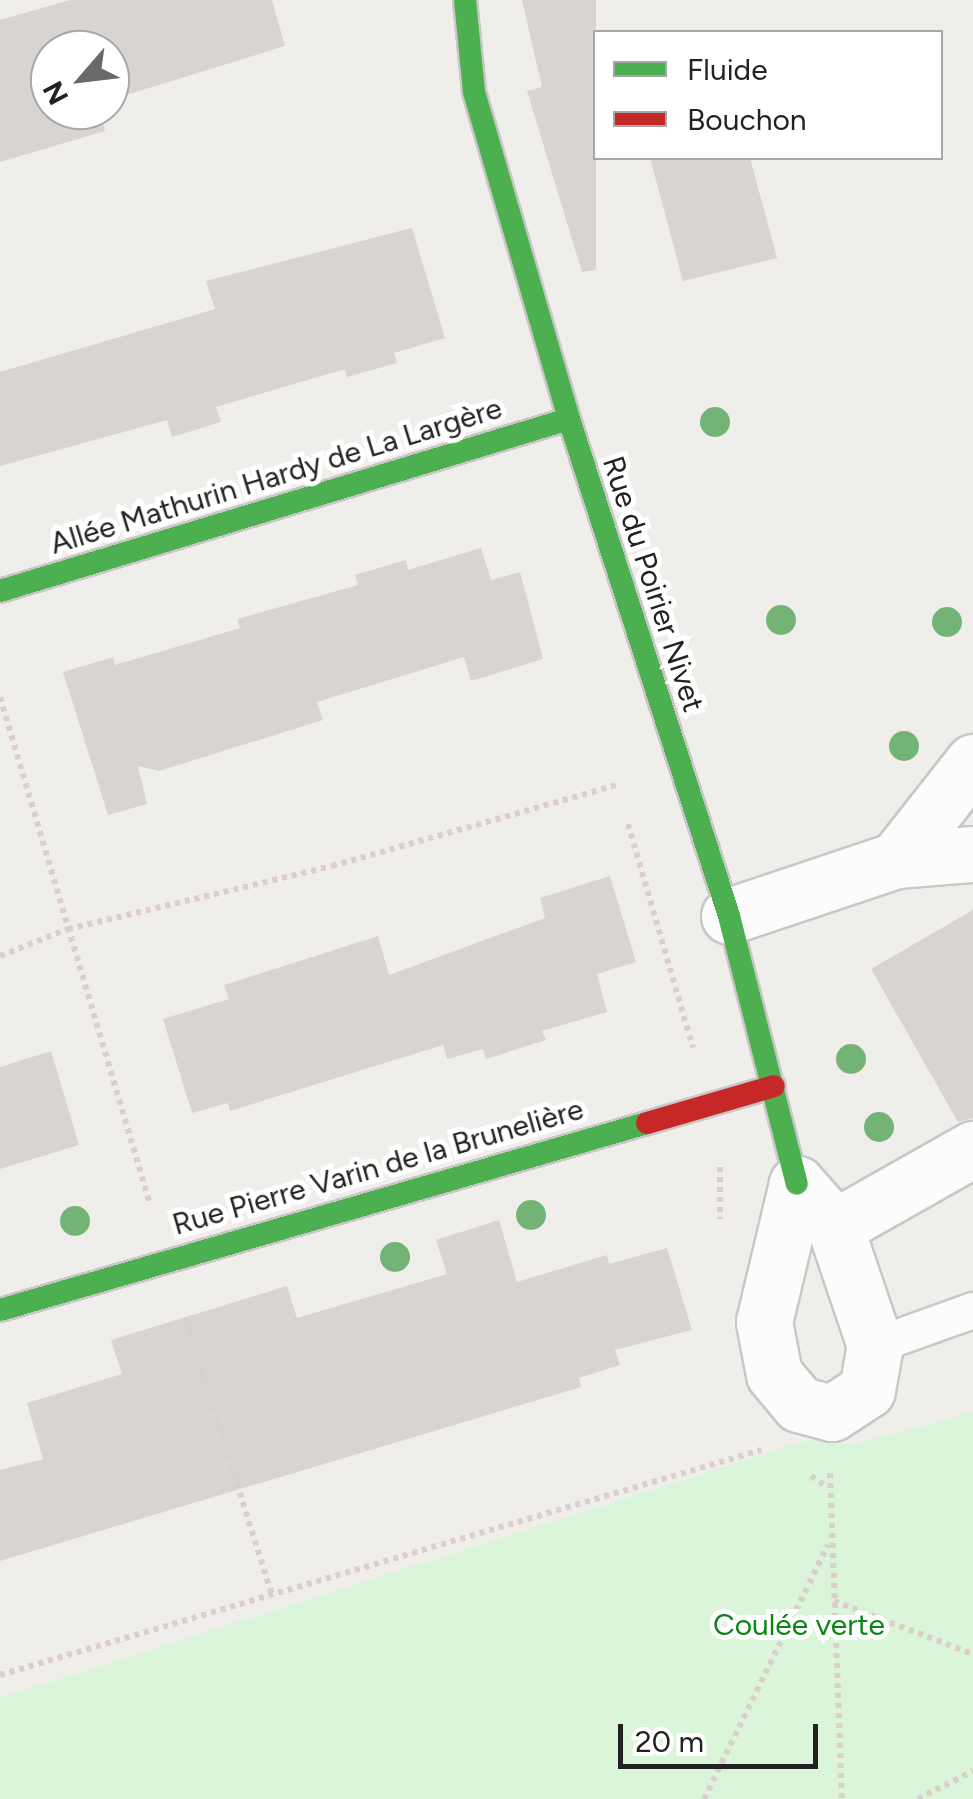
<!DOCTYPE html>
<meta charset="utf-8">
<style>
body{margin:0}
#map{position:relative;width:973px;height:1799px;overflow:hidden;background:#f0eeeb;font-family:Figtree,sans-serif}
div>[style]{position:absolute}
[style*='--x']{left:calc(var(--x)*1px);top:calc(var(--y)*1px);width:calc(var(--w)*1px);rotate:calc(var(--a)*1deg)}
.park>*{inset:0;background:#daf5da}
.building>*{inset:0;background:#d7d4d2}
.path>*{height:6px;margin-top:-3px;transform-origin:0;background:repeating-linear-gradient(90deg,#dccecd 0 5px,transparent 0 10px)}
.roads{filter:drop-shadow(2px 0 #c9c8c7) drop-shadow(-2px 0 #c9c8c7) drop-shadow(0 2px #c9c8c7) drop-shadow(0 -2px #c9c8c7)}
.lane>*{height:35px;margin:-17.5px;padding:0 17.5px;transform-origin:17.5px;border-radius:17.5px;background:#fdfcfc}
.street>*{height:55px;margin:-27.5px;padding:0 27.5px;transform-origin:27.5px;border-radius:27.5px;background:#fdfcfc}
.fast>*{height:22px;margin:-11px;padding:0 11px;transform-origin:11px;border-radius:11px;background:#4caf50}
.jam>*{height:22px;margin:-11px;padding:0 11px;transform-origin:11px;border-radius:11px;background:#c62828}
.trees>*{width:30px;height:30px;margin:-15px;border-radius:50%;background:#73b476}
span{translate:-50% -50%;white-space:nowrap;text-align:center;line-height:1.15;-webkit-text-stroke:10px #fff;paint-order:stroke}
.street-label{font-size:30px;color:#222}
.park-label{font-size:30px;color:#0c8416}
.legend{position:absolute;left:593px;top:30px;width:350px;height:130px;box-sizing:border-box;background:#fff;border:2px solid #a7a7a7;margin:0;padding:12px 18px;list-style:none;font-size:30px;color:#222}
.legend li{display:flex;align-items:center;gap:20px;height:50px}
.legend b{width:50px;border:2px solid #a7a7a7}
.north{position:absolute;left:30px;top:30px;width:100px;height:100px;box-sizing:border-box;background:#fff;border:2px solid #a7a7a7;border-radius:50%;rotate:242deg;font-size:28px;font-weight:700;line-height:40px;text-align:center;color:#222}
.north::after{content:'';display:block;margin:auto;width:35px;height:45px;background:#6a6968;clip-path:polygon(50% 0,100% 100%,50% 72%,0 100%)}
.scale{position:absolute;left:618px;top:1724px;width:200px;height:45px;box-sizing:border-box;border:5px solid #222;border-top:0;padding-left:12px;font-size:30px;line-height:35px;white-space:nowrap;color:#222;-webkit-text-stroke:8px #fff;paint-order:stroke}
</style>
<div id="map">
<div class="park">
<div style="clip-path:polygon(973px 1412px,973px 1799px,0 1799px,0 1698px,815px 1438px,851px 1445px)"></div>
</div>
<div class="building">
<div style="clip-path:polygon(70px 0,272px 0,285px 46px,110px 100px,110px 50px,50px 50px,50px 110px,99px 110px,105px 131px,0 162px,0 20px)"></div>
<div style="clip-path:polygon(522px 0,596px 0,596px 270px,582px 272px,527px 91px,542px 87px)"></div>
<div style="clip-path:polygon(650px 158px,750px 158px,777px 258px,683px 281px)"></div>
<div style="clip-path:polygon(412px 228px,445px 338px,394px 353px,397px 363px,347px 377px,345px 369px,216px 407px,221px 422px,172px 437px,167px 420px,0 466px,0 372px,215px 309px,206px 281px)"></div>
<div style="clip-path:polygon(481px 548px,491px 580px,520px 572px,543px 659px,471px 681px,464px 657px,317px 702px,323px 720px,159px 771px,138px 766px,147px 804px,108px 815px,63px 672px,113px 657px,115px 665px,240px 628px,237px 619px,358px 585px,355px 575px,406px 560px,408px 570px)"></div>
<div style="clip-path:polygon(610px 876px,636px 962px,597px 974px,607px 1012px,542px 1031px,546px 1040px,486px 1059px,483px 1049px,447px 1059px,443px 1045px,230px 1111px,228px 1103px,192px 1113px,163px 1019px,229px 999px,224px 985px,378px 936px,389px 975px,545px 918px,540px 898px)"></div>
<div style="clip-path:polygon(973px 910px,973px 1118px,958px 1122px,871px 969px)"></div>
<div style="clip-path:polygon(51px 1051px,79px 1145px,0 1169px,0 1067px)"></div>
<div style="clip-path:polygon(499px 1220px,517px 1282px,607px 1255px,609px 1264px,667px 1248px,692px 1330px,615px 1350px,620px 1365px,579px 1378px,581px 1387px,0 1561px,0 1470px,43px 1459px,27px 1403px,122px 1374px,111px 1340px,287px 1286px,297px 1318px,447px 1274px,436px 1240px)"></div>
</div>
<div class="path">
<div style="--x:0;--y:697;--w:529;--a:73.52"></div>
<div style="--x:628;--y:824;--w:233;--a:73.8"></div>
<div style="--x:0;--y:956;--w:73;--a:-21.7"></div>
<div style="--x:68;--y:929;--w:271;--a:-13.4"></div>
<div style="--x:332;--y:866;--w:299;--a:-15.9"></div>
<div style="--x:720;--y:1167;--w:52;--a:90"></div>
<div style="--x:186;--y:1321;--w:288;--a:72.6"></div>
<div style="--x:830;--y:1473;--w:326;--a:87.9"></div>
<div style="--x:811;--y:1476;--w:19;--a:35"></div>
<div style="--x:834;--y:1601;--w:149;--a:20.9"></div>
<div style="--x:0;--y:1675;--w:794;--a:-16.47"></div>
<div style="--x:704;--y:1799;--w:283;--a:-64"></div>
<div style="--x:918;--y:1799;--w:62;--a:-27"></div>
</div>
<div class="roads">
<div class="lane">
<div style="--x:875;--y:1345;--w:104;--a:-19.7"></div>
</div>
<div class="street">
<div style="--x:896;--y:860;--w:74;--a:-4.6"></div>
<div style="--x:729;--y:916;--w:176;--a:-18.5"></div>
<div style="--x:896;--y:860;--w:125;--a:-51.8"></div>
<div style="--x:797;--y:1184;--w:57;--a:48.5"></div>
<div style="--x:835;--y:1227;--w:125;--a:71.3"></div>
<div style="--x:875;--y:1345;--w:46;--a:100.1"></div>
<div style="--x:867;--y:1390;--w:42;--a:146.7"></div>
<div style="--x:832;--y:1413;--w:34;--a:-165"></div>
<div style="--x:799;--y:1404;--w:39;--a:-130"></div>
<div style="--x:774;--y:1374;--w:53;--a:-100.9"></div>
<div style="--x:764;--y:1322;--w:142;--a:-76.6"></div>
<div style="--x:835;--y:1227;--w:159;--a:-29.5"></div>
</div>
<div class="fast">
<div style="--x:465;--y:0;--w:92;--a:84.4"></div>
<div style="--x:474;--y:92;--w:341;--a:73.8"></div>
<div style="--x:569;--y:419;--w:522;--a:72.15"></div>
<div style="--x:729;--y:916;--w:276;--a:75.8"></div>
<div style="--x:0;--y:591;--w:594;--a:-16.82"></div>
<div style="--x:0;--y:1310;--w:673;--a:-16.12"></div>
</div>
<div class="jam">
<div style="--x:647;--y:1123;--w:132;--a:-16.2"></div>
</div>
</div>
<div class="trees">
<div style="left:715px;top:422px"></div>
<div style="left:781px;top:620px"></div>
<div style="left:947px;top:622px"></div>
<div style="left:904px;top:746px"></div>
<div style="left:851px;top:1059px"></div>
<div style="left:879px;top:1127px"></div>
<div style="left:531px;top:1215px"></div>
<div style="left:75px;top:1221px"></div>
<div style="left:395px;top:1257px"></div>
</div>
<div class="street-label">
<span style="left:276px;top:476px;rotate:-17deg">Allée Mathurin Hardy de La Largère</span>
<span style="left:653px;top:584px;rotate:72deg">Rue du Poirier Nivet</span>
<span style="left:378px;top:1167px;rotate:-16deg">Rue Pierre Varin de la Brunelière</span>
</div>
<div class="park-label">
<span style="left:799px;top:1625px">Coulée verte</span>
</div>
<ul class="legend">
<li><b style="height:12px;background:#4caf50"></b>Fluide</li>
<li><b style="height:12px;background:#c62828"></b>Bouchon</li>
</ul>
<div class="north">N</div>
<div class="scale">20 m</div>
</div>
